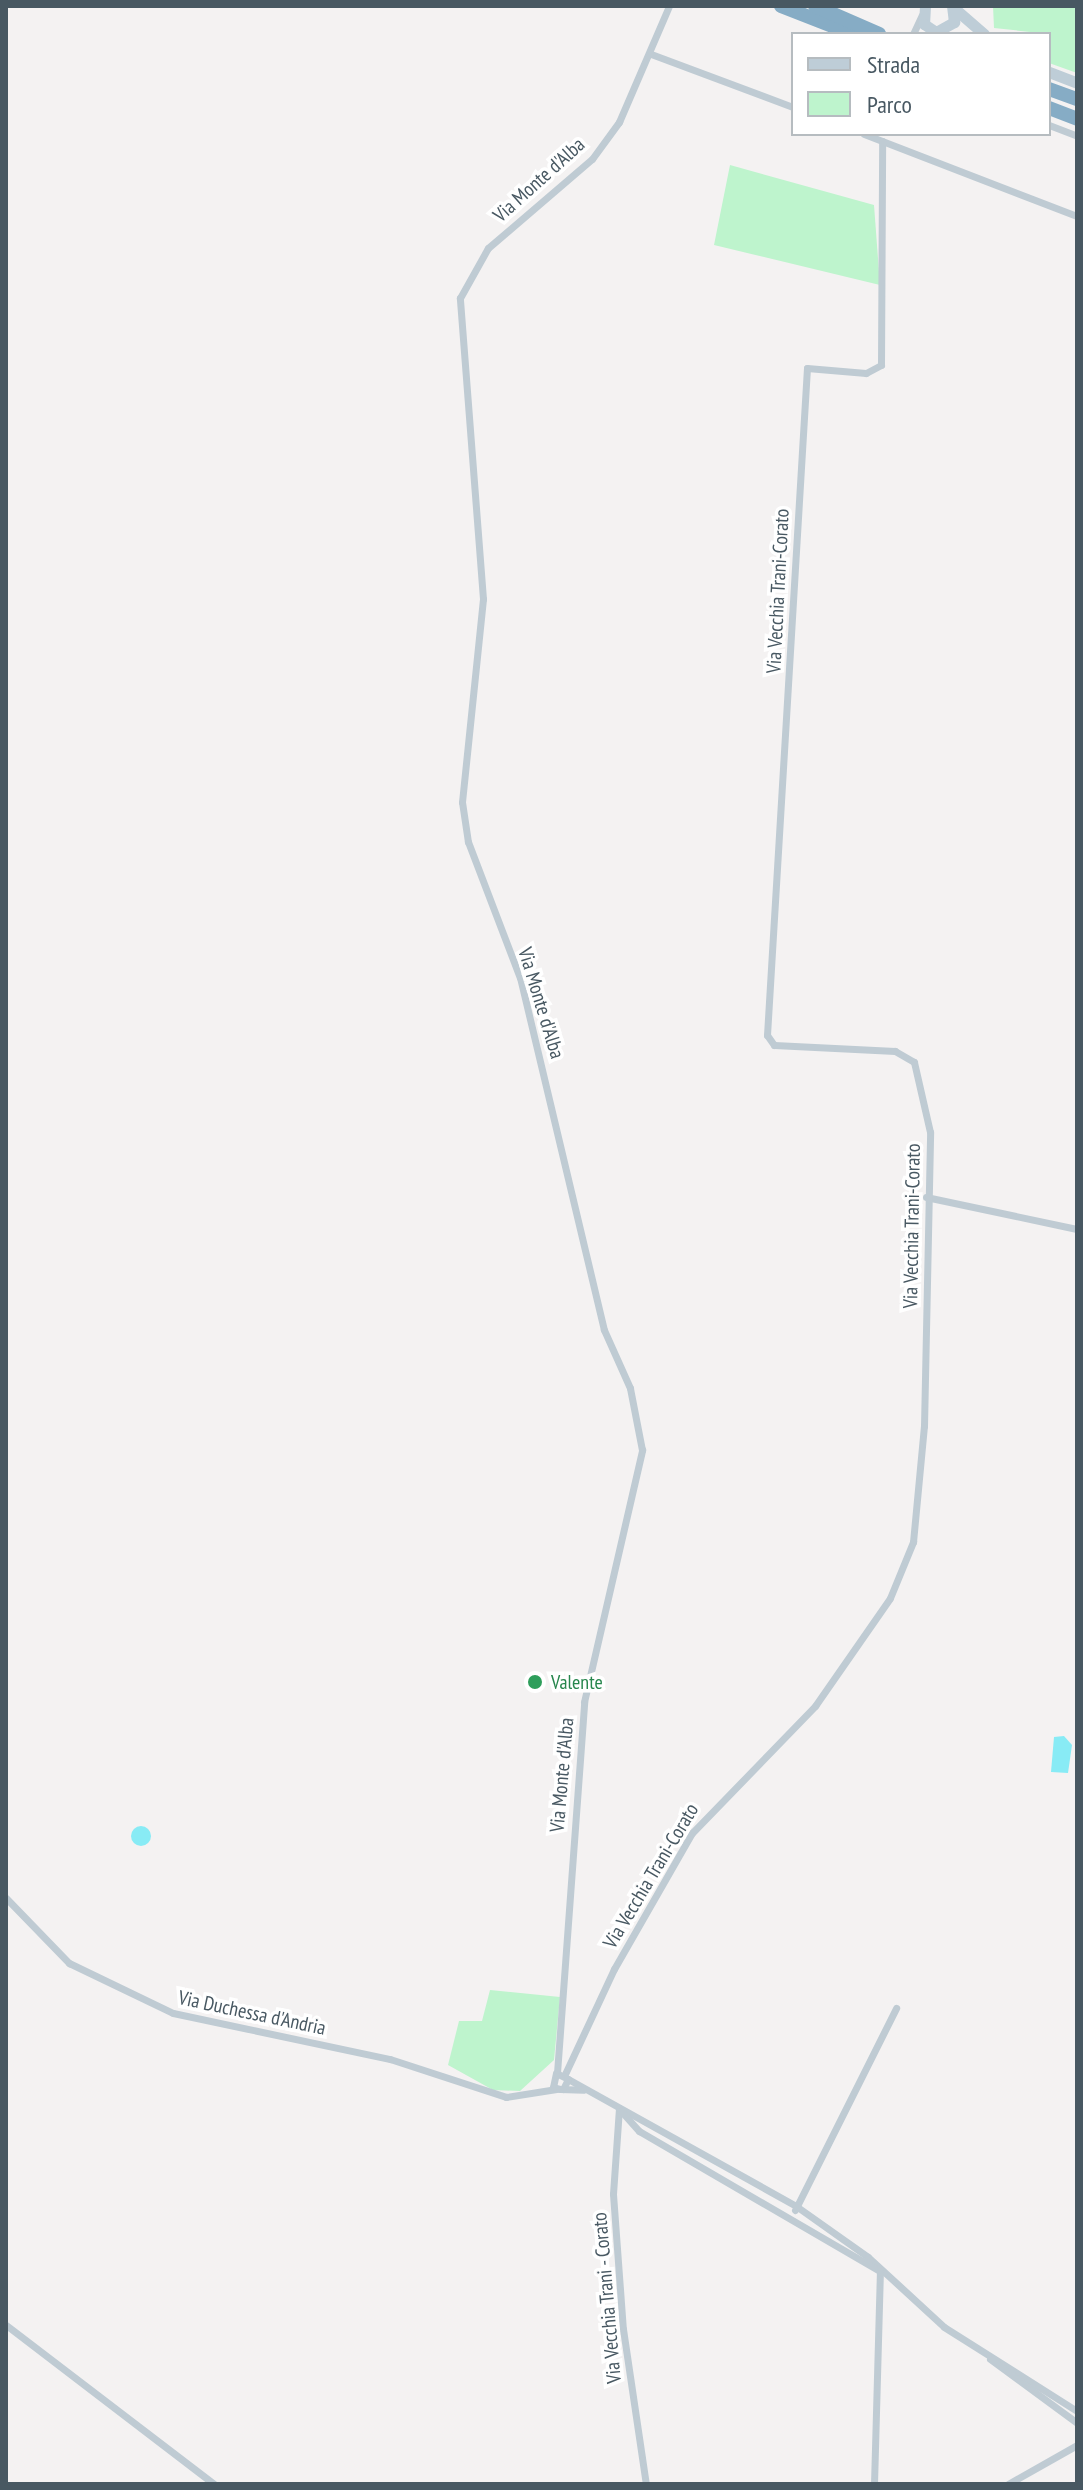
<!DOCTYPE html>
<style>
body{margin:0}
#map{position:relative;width:1083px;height:2490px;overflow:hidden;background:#f4f2f2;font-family:"PT Sans Narrow",sans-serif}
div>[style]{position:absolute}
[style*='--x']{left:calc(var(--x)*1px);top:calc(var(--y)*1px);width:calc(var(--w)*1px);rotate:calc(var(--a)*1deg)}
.green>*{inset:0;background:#bef4cd}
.water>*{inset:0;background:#88ebf5}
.round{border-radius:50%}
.street>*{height:7px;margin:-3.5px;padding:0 3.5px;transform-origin:3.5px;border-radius:3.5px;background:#bfcbd3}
.secondary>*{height:11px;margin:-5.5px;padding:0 5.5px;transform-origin:5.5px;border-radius:5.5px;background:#becdd7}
.highway>*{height:14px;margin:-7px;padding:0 7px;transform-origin:7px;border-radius:7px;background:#86acc5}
.dots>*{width:22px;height:22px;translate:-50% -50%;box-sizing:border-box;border:4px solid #fff;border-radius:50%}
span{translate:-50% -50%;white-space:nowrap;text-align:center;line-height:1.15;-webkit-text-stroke:7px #fff;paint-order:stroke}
.street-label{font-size:20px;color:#485862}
.leisure-label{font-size:20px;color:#27864d}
.left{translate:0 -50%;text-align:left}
.frame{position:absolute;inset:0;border:8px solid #485862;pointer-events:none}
.legend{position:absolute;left:791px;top:32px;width:260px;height:104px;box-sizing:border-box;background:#fff;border:2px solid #b6bcc0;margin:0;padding:10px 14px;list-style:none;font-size:24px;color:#485862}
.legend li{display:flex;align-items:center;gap:16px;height:40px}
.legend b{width:40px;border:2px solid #b6bcc0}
</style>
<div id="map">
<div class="green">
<div style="clip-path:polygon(993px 6px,1077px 6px,1077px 73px,1049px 63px,1049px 34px,994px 28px)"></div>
<div style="clip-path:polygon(730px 165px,874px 205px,880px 285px,714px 245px)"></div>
<div style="clip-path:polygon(490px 1990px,560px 1997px,554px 2060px,520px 2091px,493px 2090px,448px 2065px,459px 2021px,482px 2021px)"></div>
</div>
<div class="water">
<div style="clip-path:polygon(1064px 1736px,1072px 1745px,1068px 1773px,1051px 1772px,1054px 1737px)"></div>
<div class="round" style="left:131px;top:1826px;width:20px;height:20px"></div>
</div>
<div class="street">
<div style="--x:913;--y:34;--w:21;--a:-65"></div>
<div style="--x:651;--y:54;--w:152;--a:20.5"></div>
<div style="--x:1049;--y:125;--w:30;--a:21"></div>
<div style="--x:864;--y:134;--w:228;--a:21.1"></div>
<div style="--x:926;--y:1197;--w:154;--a:12"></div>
<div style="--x:6;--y:1898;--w:91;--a:45.9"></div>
<div style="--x:69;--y:1963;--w:115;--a:25.7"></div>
<div style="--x:173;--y:2013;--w:222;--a:12"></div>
<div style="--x:390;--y:2059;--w:122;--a:18.1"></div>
<div style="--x:506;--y:2097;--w:51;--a:-9.1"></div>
<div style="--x:557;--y:2073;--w:372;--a:-85.8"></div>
<div style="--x:584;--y:1702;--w:259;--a:-77"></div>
<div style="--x:642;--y:1450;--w:63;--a:-101"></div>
<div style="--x:630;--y:1388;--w:64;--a:-114.1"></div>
<div style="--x:604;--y:1330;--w:362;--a:-103.4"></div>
<div style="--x:520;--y:978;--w:146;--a:-110.9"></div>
<div style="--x:468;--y:842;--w:40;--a:-98.5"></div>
<div style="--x:462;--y:802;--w:204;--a:-84.1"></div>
<div style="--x:483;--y:599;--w:302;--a:-94.4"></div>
<div style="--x:460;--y:298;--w:57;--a:-60.8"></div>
<div style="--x:488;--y:248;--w:137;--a:-40.6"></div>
<div style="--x:592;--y:159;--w:46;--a:-53.9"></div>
<div style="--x:619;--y:122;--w:126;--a:-66.7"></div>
<div style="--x:565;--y:2074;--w:116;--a:-65"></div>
<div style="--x:614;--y:1969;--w:157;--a:-60.2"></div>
<div style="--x:692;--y:1833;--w:177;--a:-45.9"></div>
<div style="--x:815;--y:1706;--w:131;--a:-55.2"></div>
<div style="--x:890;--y:1598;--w:61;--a:-67.7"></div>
<div style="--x:913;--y:1542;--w:117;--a:-84.6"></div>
<div style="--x:924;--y:1426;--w:294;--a:-88.8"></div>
<div style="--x:930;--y:1132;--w:72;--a:-102.9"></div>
<div style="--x:914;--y:1062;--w:22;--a:-150"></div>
<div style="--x:895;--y:1051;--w:121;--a:-177.2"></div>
<div style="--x:774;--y:1045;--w:12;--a:-125"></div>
<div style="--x:767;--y:1035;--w:668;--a:-86.57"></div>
<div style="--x:807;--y:368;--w:59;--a:4.8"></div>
<div style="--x:866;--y:373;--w:17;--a:-28"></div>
<div style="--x:881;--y:365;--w:224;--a:-89.7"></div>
<div style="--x:568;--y:2079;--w:261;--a:29.1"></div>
<div style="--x:796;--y:2206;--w:88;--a:35.3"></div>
<div style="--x:868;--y:2257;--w:103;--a:42.6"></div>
<div style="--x:944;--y:2327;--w:157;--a:32.3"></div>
<div style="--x:563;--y:2089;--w:11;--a:-63"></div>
<div style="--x:568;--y:2079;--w:13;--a:-153"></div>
<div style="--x:556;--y:2073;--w:14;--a:102"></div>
<div style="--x:553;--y:2087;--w:7;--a:16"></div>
<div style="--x:560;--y:2089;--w:23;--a:2"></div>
<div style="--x:619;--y:2108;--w:86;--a:94"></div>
<div style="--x:613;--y:2194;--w:135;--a:85.8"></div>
<div style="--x:623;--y:2329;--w:157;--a:81.6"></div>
<div style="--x:621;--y:2111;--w:27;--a:48"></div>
<div style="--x:639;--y:2131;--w:276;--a:30.2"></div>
<div style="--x:795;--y:2210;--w:226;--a:-63.4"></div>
<div style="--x:6;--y:2325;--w:262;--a:37.4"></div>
<div style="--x:990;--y:2359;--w:108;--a:36.3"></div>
<div style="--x:874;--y:2484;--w:213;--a:-88.4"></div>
<div style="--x:1008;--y:2484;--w:79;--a:-29.5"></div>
</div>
<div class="secondary">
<div style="--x:925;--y:6;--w:18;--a:93"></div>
<div style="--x:924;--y:24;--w:14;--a:34"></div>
<div style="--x:936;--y:32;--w:21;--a:-29"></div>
<div style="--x:954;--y:22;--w:16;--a:-97"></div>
<div style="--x:954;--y:8;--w:40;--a:41"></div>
<div style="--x:1049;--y:72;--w:30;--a:21"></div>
</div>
<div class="highway">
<div style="--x:781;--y:6;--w:77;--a:21.3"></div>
<div style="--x:815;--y:6;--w:70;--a:23.6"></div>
<div style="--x:1049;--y:89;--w:30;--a:20"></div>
<div style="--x:1049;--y:108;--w:30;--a:21"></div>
</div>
<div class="dots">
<div style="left:535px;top:1682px;background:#2e9e5b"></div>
</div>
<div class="street-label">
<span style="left:539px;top:180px;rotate:-42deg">Via Monte d'Alba</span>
<span style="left:778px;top:591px;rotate:-87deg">Via Vecchia Trani-Corato</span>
<span style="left:541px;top:1003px;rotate:73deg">Via Monte d'Alba</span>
<span style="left:912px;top:1226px;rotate:-89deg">Via Vecchia Trani-Corato</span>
<span style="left:562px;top:1775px;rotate:-85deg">Via Monte d'Alba</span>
<span style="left:651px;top:1876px;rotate:-59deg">Via Vecchia Trani-Corato</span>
<span style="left:252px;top:2013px;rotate:12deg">Via Duchessa d'Andria</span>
<span style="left:607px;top:2298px;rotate:-95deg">Via Vecchia Trani - Corato</span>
</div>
<div class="leisure-label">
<span class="left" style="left:551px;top:1682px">Valente</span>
</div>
<div class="frame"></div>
<ul class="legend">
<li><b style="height:10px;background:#becdd7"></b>Strada</li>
<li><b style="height:22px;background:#bef4cd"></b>Parco</li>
</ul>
</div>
